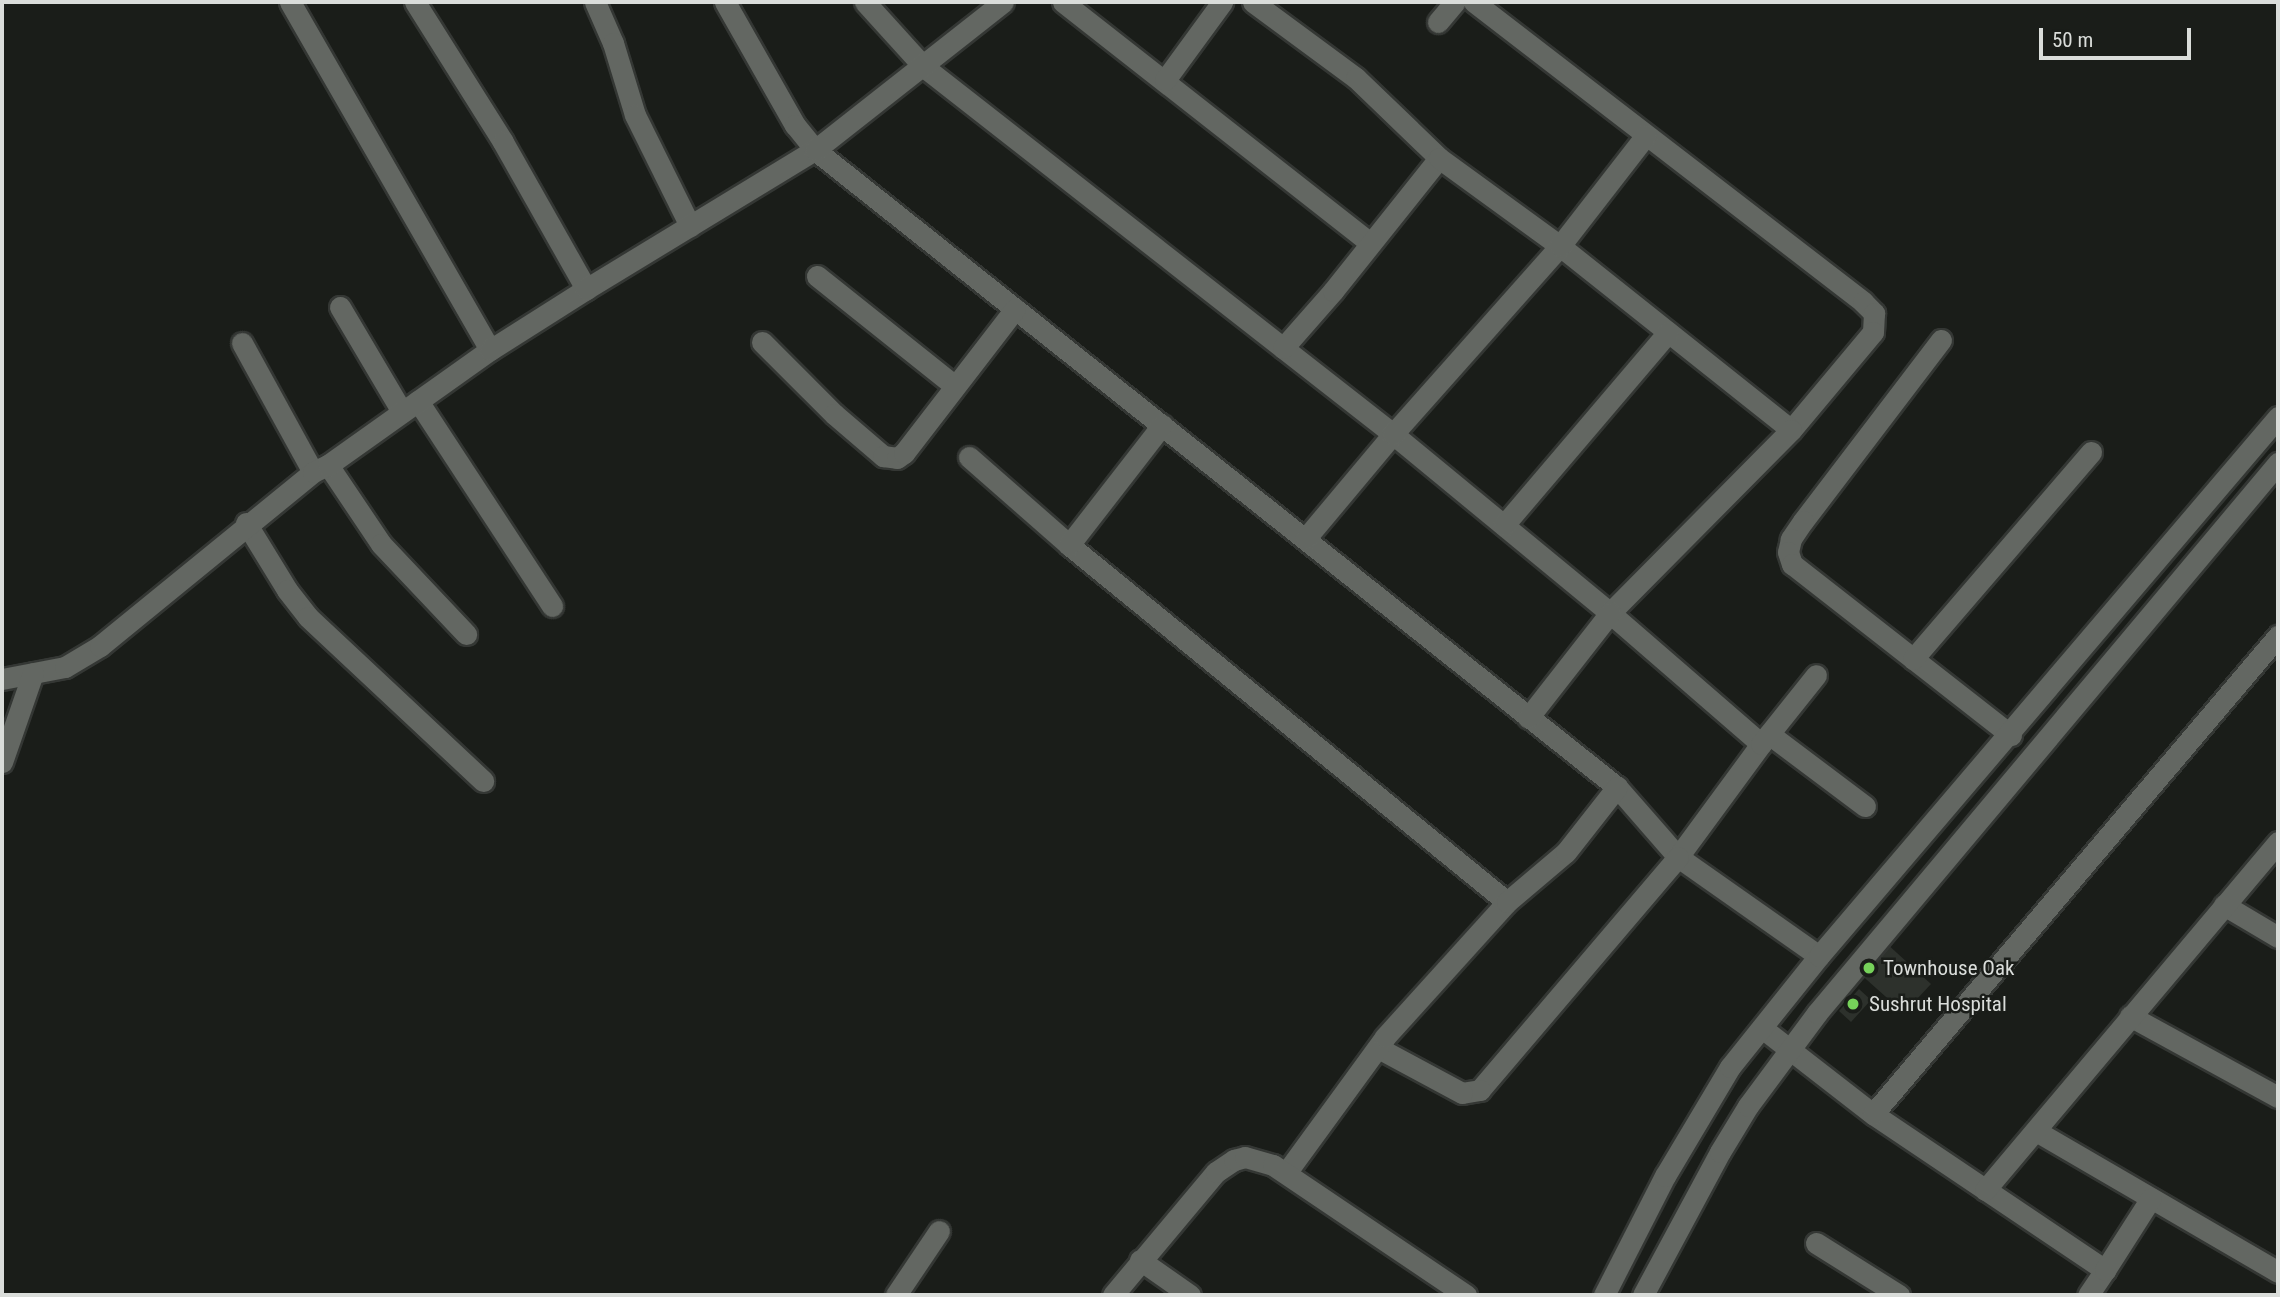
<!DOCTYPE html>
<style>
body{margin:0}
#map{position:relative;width:2280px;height:1297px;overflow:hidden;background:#1a1d19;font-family:"Roboto Condensed",sans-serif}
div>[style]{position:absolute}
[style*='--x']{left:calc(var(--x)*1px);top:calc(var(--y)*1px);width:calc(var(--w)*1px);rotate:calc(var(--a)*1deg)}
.building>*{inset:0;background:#2d312c}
.roads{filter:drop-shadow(2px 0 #343734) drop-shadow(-2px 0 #343734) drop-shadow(0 2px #343734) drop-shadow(0 -2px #343734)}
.minor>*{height:21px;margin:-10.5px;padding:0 10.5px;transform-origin:10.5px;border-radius:10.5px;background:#636762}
.dots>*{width:19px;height:19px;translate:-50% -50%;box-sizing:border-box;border:4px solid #1a1d19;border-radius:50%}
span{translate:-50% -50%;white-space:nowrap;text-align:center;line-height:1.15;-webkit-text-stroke:5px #1a1d19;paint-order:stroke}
.poi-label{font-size:21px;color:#daddda}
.left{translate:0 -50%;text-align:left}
.frame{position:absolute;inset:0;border:4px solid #daddda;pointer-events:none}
.scale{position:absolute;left:2039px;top:28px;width:152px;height:32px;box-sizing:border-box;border:4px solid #daddda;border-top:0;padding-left:9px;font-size:21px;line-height:24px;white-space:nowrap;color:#daddda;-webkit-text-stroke:5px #1a1d19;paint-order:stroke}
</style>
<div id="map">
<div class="building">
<div style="clip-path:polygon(1885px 942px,1931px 984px,1904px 1013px,1858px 972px)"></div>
<div style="clip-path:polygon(1859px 989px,1871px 1000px,1851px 1022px,1839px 1011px)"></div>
</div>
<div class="roads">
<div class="minor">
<div style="--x:290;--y:2;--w:401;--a:60.1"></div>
<div style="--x:415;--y:2;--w:165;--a:57.8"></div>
<div style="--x:503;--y:142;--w:169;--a:60.5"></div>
<div style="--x:595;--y:2;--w:45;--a:66.3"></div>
<div style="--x:613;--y:43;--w:75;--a:73"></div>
<div style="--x:635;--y:115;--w:124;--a:63.6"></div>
<div style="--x:725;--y:2;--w:142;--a:60.4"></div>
<div style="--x:795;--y:125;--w:32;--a:51"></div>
<div style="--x:815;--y:150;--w:1024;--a:38.46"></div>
<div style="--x:1617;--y:787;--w:93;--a:48.9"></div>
<div style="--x:1678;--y:857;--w:172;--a:35.1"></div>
<div style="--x:865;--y:2;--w:88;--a:47.8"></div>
<div style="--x:924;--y:67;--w:596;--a:38.04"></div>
<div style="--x:1393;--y:434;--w:281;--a:39.5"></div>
<div style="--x:1610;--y:613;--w:200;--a:40.9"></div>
<div style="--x:1761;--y:744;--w:140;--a:126.3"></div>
<div style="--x:1678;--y:857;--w:306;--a:130.4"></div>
<div style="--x:1480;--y:1090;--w:18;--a:171"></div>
<div style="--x:1462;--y:1093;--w:95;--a:-151.8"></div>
<div style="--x:1063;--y:2;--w:390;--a:38.1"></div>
<div style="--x:1253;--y:2;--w:128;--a:36.4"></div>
<div style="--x:1356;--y:78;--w:115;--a:43.9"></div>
<div style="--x:1474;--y:2;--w:491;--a:37.6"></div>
<div style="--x:1863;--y:302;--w:16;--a:45"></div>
<div style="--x:1874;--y:313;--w:19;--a:93"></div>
<div style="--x:1873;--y:332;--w:128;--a:129.9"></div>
<div style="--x:1438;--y:22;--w:26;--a:-50"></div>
<div style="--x:1165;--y:80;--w:97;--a:-53.8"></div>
<div style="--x:817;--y:276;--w:176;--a:38.6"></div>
<div style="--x:340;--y:307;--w:122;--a:59.4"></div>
<div style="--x:1941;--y:340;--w:228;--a:127.3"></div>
<div style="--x:1803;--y:521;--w:22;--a:124"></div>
<div style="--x:1791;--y:539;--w:13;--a:103"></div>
<div style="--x:1788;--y:552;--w:13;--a:72"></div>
<div style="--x:1792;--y:564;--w:278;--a:38"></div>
<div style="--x:762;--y:342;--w:102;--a:45"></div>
<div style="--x:834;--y:414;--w:65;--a:40.6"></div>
<div style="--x:883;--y:456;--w:14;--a:8"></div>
<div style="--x:897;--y:458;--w:9;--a:-36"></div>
<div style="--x:904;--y:453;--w:182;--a:-52.4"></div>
<div style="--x:242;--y:343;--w:147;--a:61.2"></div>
<div style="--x:1283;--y:348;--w:76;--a:-48.7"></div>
<div style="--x:1333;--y:291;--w:170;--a:-51.4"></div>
<div style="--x:1439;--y:158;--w:150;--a:36"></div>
<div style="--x:1560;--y:246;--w:295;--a:38.5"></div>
<div style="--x:1791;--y:430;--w:257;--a:134.7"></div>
<div style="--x:1610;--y:613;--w:133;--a:128"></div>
<div style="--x:418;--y:401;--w:245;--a:56.8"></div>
<div style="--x:969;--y:457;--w:133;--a:41.3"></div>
<div style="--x:1069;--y:545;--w:565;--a:39.18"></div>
<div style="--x:328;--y:465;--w:95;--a:56.1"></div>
<div style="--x:381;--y:544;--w:124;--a:46.6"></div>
<div style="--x:246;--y:523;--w:79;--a:58.5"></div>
<div style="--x:287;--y:590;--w:34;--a:52"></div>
<div style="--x:308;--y:617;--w:240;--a:43.1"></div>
<div style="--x:1504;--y:525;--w:253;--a:-49.6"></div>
<div style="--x:1306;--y:538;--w:136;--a:-50.1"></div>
<div style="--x:1393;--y:434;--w:251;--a:-48.4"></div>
<div style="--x:1560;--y:246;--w:140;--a:-52.2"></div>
<div style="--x:1069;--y:545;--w:152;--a:-52.2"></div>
<div style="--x:1913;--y:659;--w:273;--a:-49.3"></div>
<div style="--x:2;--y:679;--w:64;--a:-10.8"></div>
<div style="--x:65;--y:667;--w:41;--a:-31"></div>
<div style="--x:100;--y:646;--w:275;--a:-39.2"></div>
<div style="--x:313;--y:472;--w:17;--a:-25"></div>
<div style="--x:328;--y:465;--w:199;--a:-35.4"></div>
<div style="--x:490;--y:350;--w:114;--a:-32.4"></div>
<div style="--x:586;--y:289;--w:268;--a:-31.3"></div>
<div style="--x:815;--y:150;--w:239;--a:-38.2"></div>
<div style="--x:1769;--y:734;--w:120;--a:36.9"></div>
<div style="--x:1761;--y:744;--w:88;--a:-51.4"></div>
<div style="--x:2;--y:762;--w:94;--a:-70.8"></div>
<div style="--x:2224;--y:905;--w:63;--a:30.7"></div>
<div style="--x:2130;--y:1016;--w:169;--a:28.7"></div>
<div style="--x:1762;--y:1028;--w:140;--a:37.8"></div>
<div style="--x:1873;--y:1114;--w:280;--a:33.9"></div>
<div style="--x:2105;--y:1270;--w:30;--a:124"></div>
<div style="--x:1873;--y:1114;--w:627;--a:-49.73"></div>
<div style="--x:2036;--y:1131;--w:280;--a:30.2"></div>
<div style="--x:1286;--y:1173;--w:168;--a:-53.9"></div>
<div style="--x:1385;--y:1037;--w:182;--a:-47.9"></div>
<div style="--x:1507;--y:902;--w:77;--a:-40.3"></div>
<div style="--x:1566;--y:852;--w:83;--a:-51.9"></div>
<div style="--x:1985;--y:1190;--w:455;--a:-49.9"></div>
<div style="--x:1816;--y:1243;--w:98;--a:32.1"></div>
<div style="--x:1140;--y:1260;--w:61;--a:35"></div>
<div style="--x:2105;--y:1270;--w:85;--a:-57.4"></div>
<div style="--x:896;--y:1295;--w:77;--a:-56.1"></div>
<div style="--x:1113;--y:1295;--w:160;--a:-50.1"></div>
<div style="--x:1216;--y:1172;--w:22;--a:-34"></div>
<div style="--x:1234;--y:1160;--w:11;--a:-15"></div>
<div style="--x:1245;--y:1157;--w:29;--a:16"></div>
<div style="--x:1273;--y:1165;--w:233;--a:34"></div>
<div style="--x:1604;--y:1295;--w:134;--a:-62.9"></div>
<div style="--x:1665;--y:1176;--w:127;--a:-59.2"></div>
<div style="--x:1730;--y:1067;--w:142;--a:-51.3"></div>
<div style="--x:1819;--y:956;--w:708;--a:-49.58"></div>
<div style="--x:1643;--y:1295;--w:162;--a:-61.7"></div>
<div style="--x:1720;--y:1152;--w:54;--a:-58.7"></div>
<div style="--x:1748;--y:1106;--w:116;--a:-53.4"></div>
<div style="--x:1817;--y:1013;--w:718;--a:-50.03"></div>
</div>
</div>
<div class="dots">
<div style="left:1869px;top:968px;background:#76d25a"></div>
<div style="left:1853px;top:1004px;background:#76d25a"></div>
</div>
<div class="poi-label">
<span class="left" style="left:1883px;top:968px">Townhouse Oak</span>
<span class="left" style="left:1869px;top:1004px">Sushrut Hospital</span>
</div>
<div class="frame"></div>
<div class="scale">50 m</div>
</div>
